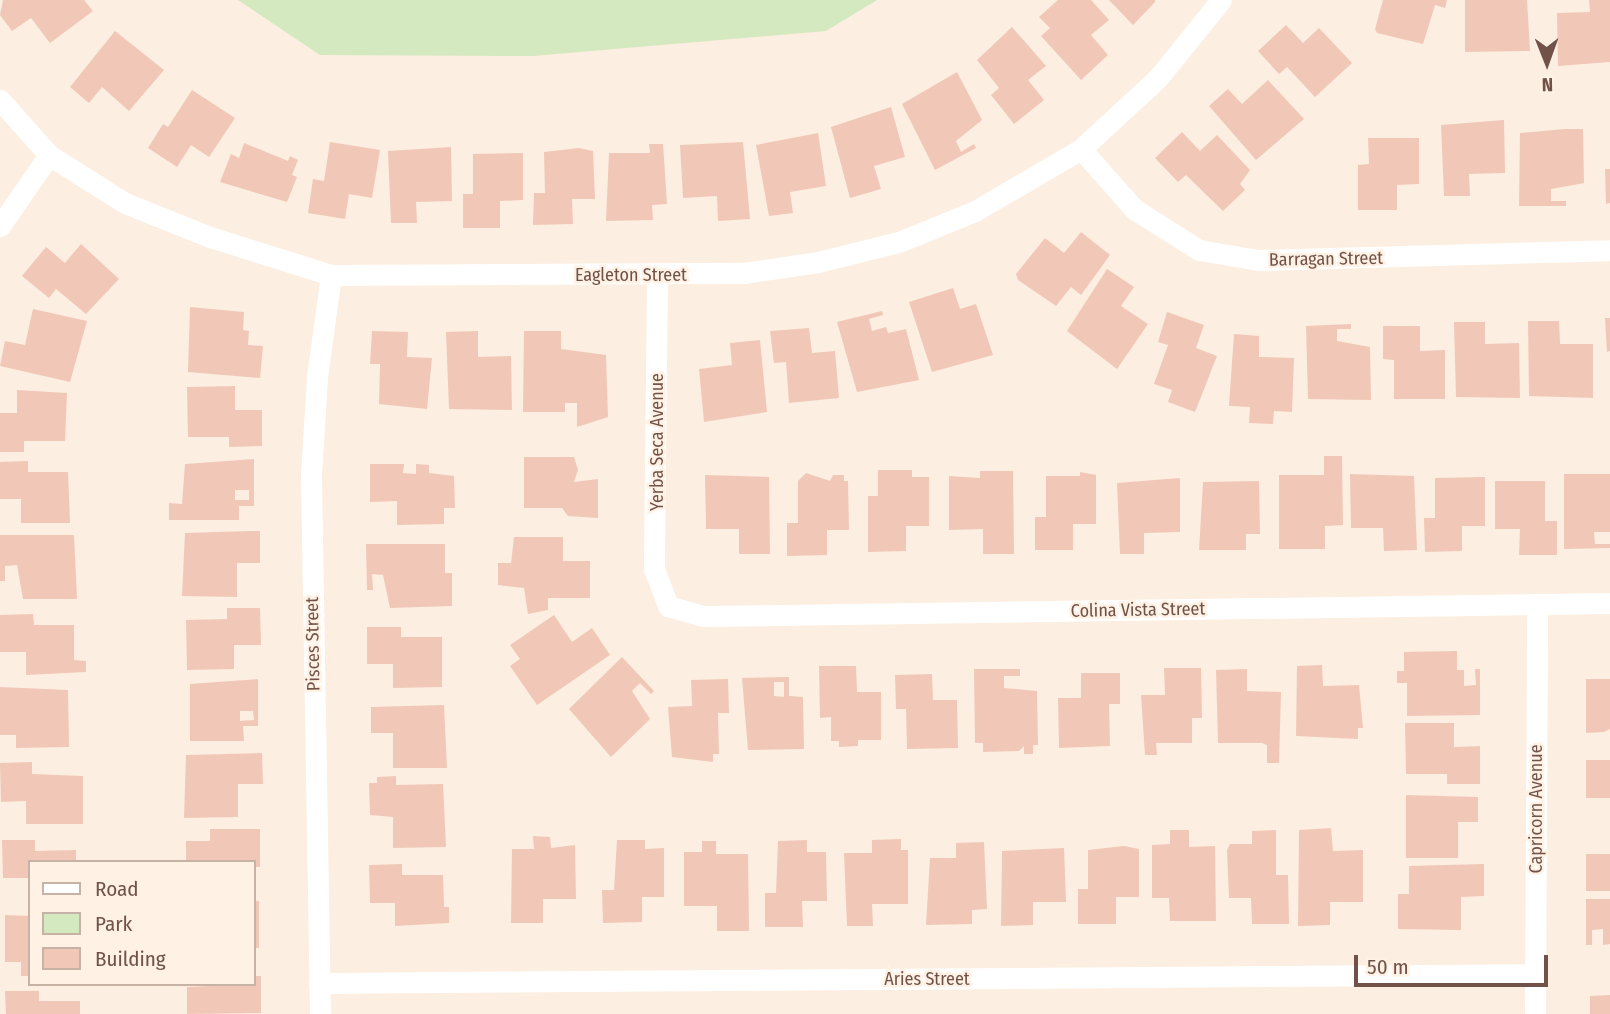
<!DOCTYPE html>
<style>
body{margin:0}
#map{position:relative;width:1610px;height:1014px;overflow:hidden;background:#fceee0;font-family:"Fira Sans Condensed",sans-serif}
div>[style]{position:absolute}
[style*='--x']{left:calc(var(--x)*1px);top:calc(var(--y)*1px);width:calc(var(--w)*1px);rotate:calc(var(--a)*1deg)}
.green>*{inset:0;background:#d4e9bf}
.building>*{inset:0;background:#f1c8b7}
.minor>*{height:21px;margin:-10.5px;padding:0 10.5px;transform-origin:10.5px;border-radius:10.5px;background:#fff}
span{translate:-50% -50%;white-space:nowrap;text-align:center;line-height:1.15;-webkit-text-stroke:5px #fff2e5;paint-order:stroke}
.street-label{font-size:18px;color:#725248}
.legend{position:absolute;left:28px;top:860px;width:228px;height:126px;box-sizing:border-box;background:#fff2e5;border:2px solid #c7b2a6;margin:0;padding:9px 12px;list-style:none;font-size:21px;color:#725248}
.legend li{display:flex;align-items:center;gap:14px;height:35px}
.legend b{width:35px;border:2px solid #c7b2a6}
.north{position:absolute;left:1512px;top:28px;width:70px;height:70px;-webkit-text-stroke:5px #fff2e5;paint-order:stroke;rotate:179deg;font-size:19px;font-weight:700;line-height:28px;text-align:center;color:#725248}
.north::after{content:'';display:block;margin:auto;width:24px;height:32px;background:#725248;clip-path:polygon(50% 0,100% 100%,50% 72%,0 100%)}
.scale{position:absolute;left:1354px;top:955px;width:194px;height:32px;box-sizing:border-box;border:4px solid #725248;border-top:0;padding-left:9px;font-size:21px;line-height:24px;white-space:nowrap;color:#725248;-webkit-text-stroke:5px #fff2e5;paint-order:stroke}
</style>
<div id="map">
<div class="green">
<div style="clip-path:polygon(238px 0,877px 0,826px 31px,533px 56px,320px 55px)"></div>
</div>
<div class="building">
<div style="clip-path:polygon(3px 0,84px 0,93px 11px,50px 43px,31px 18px,12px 31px,0 15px)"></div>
<div style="clip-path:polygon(1058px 0,1091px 0,1109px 20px,1091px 35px,1108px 55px,1081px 80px,1041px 36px,1050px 28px,1039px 17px)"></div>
<div style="clip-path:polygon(1109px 0,1154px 0,1156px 1px,1133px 25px)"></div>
<div style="clip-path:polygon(1383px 0,1447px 0,1445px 8px,1435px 5px,1423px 44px,1377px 33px,1375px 29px)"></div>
<div style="clip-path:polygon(1465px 0,1527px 0,1530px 51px,1465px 52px)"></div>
<div style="clip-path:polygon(1589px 0,1610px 0,1610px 62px,1558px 66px,1557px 13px,1590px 12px)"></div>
<div style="clip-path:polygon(1286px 25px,1303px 43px,1319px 28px,1352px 63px,1315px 97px,1287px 67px,1279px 74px,1258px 51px)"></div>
<div style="clip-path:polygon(1012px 27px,1046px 66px,1028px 80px,1044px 100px,1014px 124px,991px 95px,999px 88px,977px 60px)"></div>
<div style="clip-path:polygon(115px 31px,164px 70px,129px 111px,102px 87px,89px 103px,70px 87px)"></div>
<div style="clip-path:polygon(957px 72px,982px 120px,956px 141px,961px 152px,974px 144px,976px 148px,935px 170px,902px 104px)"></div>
<div style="clip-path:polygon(1268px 80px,1304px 119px,1256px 160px,1209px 106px,1228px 89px,1242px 104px)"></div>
<div style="clip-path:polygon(192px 90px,235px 118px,209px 157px,191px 145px,177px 167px,148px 148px,163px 124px,168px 127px)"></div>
<div style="clip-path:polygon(891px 107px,905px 157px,874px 166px,881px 189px,850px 198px,831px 127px)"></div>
<div style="clip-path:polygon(1504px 120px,1505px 173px,1469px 174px,1470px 196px,1444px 196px,1441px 125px)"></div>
<div style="clip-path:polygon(1565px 129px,1583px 129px,1584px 183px,1551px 189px,1551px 201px,1566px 201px,1566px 206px,1519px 206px,1520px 133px)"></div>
<div style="clip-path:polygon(1182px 132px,1200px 151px,1217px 135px,1250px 170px,1240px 184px,1245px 190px,1223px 211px,1186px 175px,1178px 182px,1155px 158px)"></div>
<div style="clip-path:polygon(818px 133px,826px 186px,790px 192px,793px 213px,769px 216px,756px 145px)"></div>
<div style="clip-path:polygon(1368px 138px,1419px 138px,1419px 184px,1397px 185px,1397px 210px,1358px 210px,1358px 165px,1369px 164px)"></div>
<div style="clip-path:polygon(330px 142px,380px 150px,372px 198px,349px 194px,345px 219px,308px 213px,313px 179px,324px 181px)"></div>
<div style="clip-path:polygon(743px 142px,750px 219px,718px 221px,717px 196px,683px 198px,680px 145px)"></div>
<div style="clip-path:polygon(244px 143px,288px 161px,290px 156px,298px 160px,292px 175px,297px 177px,287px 202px,220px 182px,231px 154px,239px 158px)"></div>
<div style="clip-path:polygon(649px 144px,663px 144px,667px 204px,652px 205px,653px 220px,606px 221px,609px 153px,650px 153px)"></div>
<div style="clip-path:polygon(451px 147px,452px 201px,416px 202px,417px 223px,391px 223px,388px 151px)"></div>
<div style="clip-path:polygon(579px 148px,593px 151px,595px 199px,572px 199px,573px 224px,533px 225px,534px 193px,545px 193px,544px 152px)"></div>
<div style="clip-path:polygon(523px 153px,523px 200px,500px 201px,500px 228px,463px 228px,463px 194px,473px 194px,473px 154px)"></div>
<div style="clip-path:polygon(1605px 169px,1610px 169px,1610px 203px,1606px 204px)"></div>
<div style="clip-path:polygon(1081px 232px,1110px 255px,1081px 295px,1071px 287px,1056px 306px,1018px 280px,1016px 274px,1045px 238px,1064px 253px)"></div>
<div style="clip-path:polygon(81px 244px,119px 279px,86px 314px,56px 289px,49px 298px,22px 276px,46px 247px,65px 263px)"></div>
<div style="clip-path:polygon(1107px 269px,1134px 287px,1121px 306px,1148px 324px,1117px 369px,1067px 331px)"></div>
<div style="clip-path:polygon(953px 288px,960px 309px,976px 304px,993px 355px,932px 372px,909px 302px)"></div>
<div style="clip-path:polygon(190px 307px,244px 312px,243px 330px,249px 331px,248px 345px,263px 346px,260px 378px,188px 372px)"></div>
<div style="clip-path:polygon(33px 309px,87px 321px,70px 382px,0 366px,5px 341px,25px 345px)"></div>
<div style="clip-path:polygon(882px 311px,883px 315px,869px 319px,872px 331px,886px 327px,888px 333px,906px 329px,919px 380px,857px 392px,837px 322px)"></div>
<div style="clip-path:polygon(1167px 312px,1204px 325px,1196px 348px,1217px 356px,1195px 412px,1168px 402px,1172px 390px,1154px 384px,1168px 345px,1158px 342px)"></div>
<div style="clip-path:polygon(1605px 318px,1610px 318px,1610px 351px,1607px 352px)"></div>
<div style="clip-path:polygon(1528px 321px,1559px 321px,1560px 344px,1593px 344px,1593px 398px,1529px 396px)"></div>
<div style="clip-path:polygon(1454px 322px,1485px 322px,1485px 344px,1519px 343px,1520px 398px,1456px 397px)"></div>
<div style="clip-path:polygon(1351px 324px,1351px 329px,1337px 329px,1337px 341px,1370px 347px,1371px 400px,1308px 399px,1306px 326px)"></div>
<div style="clip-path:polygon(1383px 326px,1420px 326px,1420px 351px,1445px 350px,1445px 399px,1394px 399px,1394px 360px,1383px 359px)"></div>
<div style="clip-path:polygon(809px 328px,812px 353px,835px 351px,839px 398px,789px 403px,786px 362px,774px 363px,770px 331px)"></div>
<div style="clip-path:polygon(372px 331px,408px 332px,407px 357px,432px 358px,427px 409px,379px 404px,380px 364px,370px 364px)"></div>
<div style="clip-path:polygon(478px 331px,478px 357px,511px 356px,512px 410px,449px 409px,446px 332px)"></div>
<div style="clip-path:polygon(524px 331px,561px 331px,561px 349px,606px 355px,608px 417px,577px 427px,577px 403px,565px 403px,565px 412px,523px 412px)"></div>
<div style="clip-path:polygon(1234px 334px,1259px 336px,1259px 357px,1294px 358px,1292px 412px,1274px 411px,1273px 424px,1249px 423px,1250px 407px,1229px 406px)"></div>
<div style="clip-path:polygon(760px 340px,767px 412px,704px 422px,699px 369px,732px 365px,730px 343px)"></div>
<div style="clip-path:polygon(235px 386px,235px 410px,262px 410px,262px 446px,229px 447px,229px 437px,188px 437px,187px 387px)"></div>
<div style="clip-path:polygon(17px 390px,67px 393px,65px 441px,24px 441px,24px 452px,0 452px,0 413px,17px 413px)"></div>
<div style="clip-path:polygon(1324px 456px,1342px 456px,1343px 525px,1325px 526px,1325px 549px,1279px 549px,1279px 475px,1324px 475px)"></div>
<div style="clip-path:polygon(524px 457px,574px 457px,578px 470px,574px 482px,598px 479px,598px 518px,568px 516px,562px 508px,524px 508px)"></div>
<div style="clip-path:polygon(evenodd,254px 459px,254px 506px,239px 506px,239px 520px,169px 520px,169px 503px,182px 504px,185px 464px,254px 459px,235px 490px,249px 490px,249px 500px,235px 500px,235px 490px)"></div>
<div style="clip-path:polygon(28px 461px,28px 472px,68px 472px,70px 523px,21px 523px,21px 499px,0 499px,0 462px)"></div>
<div style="clip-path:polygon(370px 464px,404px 464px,403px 473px,416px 474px,416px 464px,429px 465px,429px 473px,454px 476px,455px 508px,444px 508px,444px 524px,397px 525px,397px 501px,370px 502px)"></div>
<div style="clip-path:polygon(878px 470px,912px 470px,912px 477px,929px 477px,929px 526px,906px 526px,906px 551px,868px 552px,868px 496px,878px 496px)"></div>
<div style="clip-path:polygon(980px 471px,1013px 471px,1014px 554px,983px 554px,983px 529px,949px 530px,949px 476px,980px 478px)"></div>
<div style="clip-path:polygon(1080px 472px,1096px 475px,1096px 524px,1073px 524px,1073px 550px,1035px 550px,1035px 517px,1046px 517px,1046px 476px,1080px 476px)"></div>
<div style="clip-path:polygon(806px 473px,830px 481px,833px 475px,844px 475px,844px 481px,848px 481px,849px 530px,827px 530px,827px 555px,787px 556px,787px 523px,798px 523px,798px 481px)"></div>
<div style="clip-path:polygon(1350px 474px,1414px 476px,1417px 550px,1384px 551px,1383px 528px,1351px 528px)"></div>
<div style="clip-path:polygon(1564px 474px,1610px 474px,1610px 532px,1594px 532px,1595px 544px,1610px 544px,1610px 548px,1564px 549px)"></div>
<div style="clip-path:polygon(705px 475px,769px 477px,770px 554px,739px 554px,739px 529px,706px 529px)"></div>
<div style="clip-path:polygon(1485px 477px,1485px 526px,1462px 526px,1462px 551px,1425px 552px,1424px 518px,1435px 518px,1435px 478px)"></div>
<div style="clip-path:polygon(1180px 478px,1180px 532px,1144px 533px,1144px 554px,1120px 554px,1117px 483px)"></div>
<div style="clip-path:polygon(1259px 481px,1260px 534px,1246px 534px,1246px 550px,1199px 550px,1203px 482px)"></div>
<div style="clip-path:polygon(1495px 481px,1545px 481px,1545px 521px,1557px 521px,1557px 555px,1519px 555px,1520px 529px,1495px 529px)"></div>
<div style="clip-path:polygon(251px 531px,260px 531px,260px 563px,237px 563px,237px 597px,182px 596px,185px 533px)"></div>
<div style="clip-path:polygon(0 535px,74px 535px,77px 599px,23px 599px,17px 565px,5px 566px,5px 581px,0 581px)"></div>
<div style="clip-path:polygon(514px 537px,563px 537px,563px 561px,590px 561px,590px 598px,548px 598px,548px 610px,528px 614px,524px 588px,498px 585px,498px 563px,511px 563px)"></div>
<div style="clip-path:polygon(366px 544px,445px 544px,445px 573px,452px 573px,452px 606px,390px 608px,383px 575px,372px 574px,373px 590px,367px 590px)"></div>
<div style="clip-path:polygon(227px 608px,260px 608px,261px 645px,234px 645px,234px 669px,187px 670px,186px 620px,227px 619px)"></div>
<div style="clip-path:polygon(33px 614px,34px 625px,74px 625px,74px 660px,86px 661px,86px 672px,26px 675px,26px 652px,0 652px,0 615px)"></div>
<div style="clip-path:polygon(554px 615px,572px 642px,592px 628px,610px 655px,537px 705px,510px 666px,520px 659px,510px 645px)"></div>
<div style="clip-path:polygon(367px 627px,401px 627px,401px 637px,442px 637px,442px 687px,393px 688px,393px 664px,367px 664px)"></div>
<div style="clip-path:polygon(1457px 651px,1457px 670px,1464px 670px,1464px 686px,1476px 685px,1475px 669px,1480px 669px,1480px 715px,1407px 716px,1407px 683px,1397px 683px,1397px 671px,1404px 671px,1404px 652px)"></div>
<div style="clip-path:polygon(622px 657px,654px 691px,651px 694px,640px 683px,632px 691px,650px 719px,611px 757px,569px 709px)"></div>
<div style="clip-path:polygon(1322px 665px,1323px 686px,1359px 685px,1363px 728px,1358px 728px,1358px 739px,1296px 736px,1297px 666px)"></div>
<div style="clip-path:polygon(819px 666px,856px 666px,857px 692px,881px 692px,881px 740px,858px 740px,858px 746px,839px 747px,839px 741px,831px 741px,831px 717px,820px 718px)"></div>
<div style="clip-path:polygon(1164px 668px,1201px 668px,1202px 718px,1192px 718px,1192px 743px,1156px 743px,1157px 755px,1145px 755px,1141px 695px,1165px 695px)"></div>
<div style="clip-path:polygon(974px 669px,1020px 669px,1020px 676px,1004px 676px,1004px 688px,1037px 691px,1038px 745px,1033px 745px,1033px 754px,1024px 754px,1024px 746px,1019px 751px,983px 752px,983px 743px,975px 743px)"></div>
<div style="clip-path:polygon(1247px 669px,1247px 691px,1281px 692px,1279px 763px,1267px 763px,1267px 745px,1262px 743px,1218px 743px,1216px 670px)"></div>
<div style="clip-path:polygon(1081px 673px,1120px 673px,1120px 704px,1109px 704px,1110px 746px,1059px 748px,1058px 698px,1081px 698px)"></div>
<div style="clip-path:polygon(932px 674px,933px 700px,957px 700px,958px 748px,907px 749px,906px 709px,896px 709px,895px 675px)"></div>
<div style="clip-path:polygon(evenodd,789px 677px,789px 696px,803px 697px,804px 749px,748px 750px,742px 678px,789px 677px,774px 682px,784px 682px,784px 697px,774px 696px,774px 682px)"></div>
<div style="clip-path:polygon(evenodd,258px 679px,258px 726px,243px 726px,244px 741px,190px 741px,190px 684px,258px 679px,240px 711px,253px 711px,254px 720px,240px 721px,240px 711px)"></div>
<div style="clip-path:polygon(728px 679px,729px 713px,718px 713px,719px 754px,713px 754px,713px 762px,672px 757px,668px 707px,692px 706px,691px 680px)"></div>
<div style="clip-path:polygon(1586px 679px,1610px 679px,1610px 729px,1604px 732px,1586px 733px)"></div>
<div style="clip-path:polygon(0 687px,68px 690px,69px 747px,16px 748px,16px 735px,0 735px)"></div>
<div style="clip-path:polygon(444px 705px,447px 768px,393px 768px,393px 733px,371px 733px,371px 707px)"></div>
<div style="clip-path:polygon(1405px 723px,1454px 723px,1454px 747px,1480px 746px,1480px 784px,1447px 784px,1447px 774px,1406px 774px)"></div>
<div style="clip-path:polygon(262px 753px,263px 784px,238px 784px,238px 817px,184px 818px,186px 755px)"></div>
<div style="clip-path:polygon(1586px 760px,1610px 760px,1610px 798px,1586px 798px)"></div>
<div style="clip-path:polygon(32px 762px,32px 774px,83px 776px,83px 824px,26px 824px,26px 801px,1px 802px,0 763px)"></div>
<div style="clip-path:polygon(396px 776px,396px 785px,443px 784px,446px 847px,393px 848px,393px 817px,370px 815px,369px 783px,377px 783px,377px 777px)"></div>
<div style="clip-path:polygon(1406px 795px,1478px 797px,1478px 822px,1458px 822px,1458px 858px,1406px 858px)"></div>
<div style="clip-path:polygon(1331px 828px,1333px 851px,1363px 850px,1363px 902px,1330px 902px,1330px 925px,1298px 926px,1299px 830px)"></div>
<div style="clip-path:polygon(210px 829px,260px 829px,260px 867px,254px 867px,254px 862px,186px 862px,186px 841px,210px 841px)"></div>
<div style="clip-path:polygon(1170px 830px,1189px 830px,1189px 847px,1215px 846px,1216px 921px,1170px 921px,1169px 898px,1152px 898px,1152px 845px,1170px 844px)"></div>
<div style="clip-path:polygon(1276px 830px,1276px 875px,1288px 875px,1289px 924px,1252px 924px,1251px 898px,1229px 898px,1227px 850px,1230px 844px,1252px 844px,1252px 831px)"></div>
<div style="clip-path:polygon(533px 836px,550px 837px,551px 848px,575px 845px,576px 899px,543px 899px,543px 923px,511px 923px,512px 849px,534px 849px)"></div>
<div style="clip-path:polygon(901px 839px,901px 850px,908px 850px,908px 904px,872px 904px,873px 926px,847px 926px,844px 853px,872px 853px,872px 840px)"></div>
<div style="clip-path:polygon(2px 840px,35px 840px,35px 851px,76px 850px,76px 862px,30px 862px,30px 878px,3px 878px)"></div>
<div style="clip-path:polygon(617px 840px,645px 840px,645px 849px,664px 848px,664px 897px,642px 897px,642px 922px,603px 923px,602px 890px,614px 890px)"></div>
<div style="clip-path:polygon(807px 840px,807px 852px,826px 852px,827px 901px,802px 901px,803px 927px,765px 927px,765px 893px,776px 893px,778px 841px)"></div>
<div style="clip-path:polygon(702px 841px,716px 841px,716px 854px,748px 854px,749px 931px,717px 931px,717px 906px,684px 906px,684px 852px,702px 852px)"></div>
<div style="clip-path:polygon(984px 842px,987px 909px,972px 910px,972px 924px,926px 925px,930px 858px,956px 858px,956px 843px)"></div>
<div style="clip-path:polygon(1124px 846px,1139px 849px,1139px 897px,1116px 897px,1116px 924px,1078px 924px,1078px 889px,1088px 889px,1088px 850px)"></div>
<div style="clip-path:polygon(1064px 848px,1066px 902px,1033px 902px,1033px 925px,1001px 926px,1002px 851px)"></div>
<div style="clip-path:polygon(1586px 854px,1610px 854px,1610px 891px,1586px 891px)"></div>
<div style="clip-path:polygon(402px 864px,402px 875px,443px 875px,444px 907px,449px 907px,449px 923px,395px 926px,395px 903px,370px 903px,369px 865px)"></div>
<div style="clip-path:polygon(1484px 864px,1484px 896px,1461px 897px,1461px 930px,1398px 929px,1398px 894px,1409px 894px,1409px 866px)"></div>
<div style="clip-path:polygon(1586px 899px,1610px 899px,1610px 944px,1603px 945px,1603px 929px,1592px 930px,1592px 945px,1586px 945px)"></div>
<div style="clip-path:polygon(254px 901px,259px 901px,259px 948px,254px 948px)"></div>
<div style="clip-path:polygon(5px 915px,30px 916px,30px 976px,21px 976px,21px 962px,5px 962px)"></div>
<div style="clip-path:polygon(254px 976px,261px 976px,261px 1013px,187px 1014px,187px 987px,254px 984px)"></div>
<div style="clip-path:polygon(5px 991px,39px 991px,39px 1001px,80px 1001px,80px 1014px,6px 1014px)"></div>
<div style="clip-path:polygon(1610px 995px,1610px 1014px,1590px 1014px,1590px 996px)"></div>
</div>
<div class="minor">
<div style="--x:0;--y:100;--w:74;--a:48.3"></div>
<div style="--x:49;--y:155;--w:90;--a:32.3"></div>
<div style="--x:125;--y:203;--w:92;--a:21.8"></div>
<div style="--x:210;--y:237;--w:127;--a:17.4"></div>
<div style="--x:331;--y:275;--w:412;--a:-0.3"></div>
<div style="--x:743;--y:273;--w:76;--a:-8.3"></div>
<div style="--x:818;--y:262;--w:83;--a:-13.9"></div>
<div style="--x:899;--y:242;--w:82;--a:-22.2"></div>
<div style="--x:975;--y:211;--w:123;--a:-30.3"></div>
<div style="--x:1081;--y:149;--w:105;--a:-42.7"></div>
<div style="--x:1158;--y:78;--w:100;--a:-51.1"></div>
<div style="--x:1081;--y:149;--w:80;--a:48.5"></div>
<div style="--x:1134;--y:209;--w:77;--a:32.2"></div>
<div style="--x:1199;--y:250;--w:60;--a:9.6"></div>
<div style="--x:1258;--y:260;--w:352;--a:-1.6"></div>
<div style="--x:0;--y:226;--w:86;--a:-55.4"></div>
<div style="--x:657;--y:275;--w:294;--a:90.6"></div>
<div style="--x:654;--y:569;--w:40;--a:69"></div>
<div style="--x:668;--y:606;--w:36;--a:16"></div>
<div style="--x:703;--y:616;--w:907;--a:-0.82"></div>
<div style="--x:319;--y:983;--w:1216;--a:-0.42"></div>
<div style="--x:320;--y:1014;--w:539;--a:-90.96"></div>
<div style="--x:311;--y:475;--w:98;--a:-86.5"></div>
<div style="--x:317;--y:377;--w:103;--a:-82.2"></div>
<div style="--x:1535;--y:1014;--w:409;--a:-89.7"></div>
</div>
<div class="street-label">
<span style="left:1326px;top:259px;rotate:-1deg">Barragan Street</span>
<span style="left:631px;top:275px">Eagleton Street</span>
<span style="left:657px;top:442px;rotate:-90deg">Yerba Seca Avenue</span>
<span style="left:1138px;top:610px;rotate:-1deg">Colina Vista Street</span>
<span style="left:313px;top:644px;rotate:-91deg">Pisces Street</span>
<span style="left:1536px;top:809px;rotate:-90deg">Capricorn Avenue</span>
<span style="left:927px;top:979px">Aries Street</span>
</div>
<ul class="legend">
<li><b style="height:9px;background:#fff"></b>Road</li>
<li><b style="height:19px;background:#d4e9bf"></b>Park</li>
<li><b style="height:19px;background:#f1c8b7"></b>Building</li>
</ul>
<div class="north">N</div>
<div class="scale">50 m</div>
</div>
